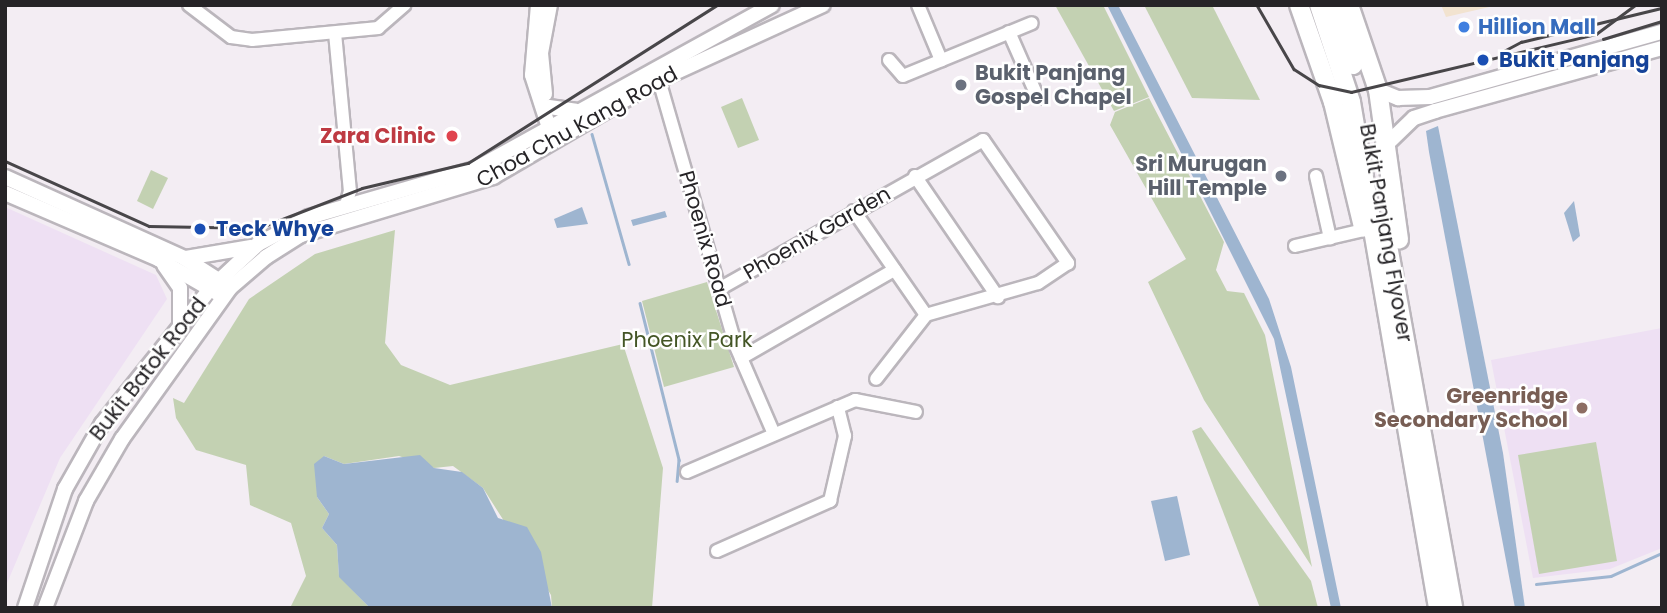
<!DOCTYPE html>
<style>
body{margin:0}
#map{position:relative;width:1667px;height:613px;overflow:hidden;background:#f3edf3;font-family:Poppins,sans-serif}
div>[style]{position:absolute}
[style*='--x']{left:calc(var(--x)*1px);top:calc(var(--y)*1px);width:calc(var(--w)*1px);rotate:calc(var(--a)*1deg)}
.industrial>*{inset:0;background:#f2e3d0}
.education>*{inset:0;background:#eee0f3}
.green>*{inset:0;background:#c3d1b2}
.water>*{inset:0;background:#9eb5d0}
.stream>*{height:2.5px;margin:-1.25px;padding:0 1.25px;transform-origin:1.25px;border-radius:1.25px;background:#9eb5d0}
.roads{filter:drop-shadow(2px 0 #bbb6bc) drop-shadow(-2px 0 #bbb6bc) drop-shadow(0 2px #bbb6bc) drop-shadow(0 -2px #bbb6bc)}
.minor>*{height:12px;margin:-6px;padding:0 6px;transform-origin:6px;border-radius:6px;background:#fff}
.major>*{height:14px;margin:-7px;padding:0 7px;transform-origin:7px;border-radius:7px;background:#fff}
.highway>*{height:18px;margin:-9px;padding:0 9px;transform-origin:9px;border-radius:9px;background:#fff}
.rail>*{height:2.5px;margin:-1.25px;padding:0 1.25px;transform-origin:1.25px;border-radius:1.25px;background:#484649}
.dots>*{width:19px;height:19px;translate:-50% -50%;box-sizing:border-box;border:4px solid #fff;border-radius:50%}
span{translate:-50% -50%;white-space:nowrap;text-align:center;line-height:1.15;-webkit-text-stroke:5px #fff;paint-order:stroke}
.shop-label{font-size:21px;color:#366cbe;font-weight:700}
.left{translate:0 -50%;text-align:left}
.transit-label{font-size:21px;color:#164399;font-weight:700}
.worship-label{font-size:21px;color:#5b616d;font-weight:700}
.right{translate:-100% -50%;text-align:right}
.street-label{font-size:21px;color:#262427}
.health-label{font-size:21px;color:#be3a42;font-weight:700}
.park-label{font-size:21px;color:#445626}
.education-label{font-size:21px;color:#785e54;font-weight:700}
.frame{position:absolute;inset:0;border:7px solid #262427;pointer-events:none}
</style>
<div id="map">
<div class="industrial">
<div style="clip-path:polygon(1441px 5px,1498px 5px,1446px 17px)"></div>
</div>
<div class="education">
<div style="clip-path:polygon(5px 207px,156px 275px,167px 299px,60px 458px,5px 588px)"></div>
<div style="clip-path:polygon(1662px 328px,1662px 548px,1610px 569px,1533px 578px,1491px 360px)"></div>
</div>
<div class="green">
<div style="clip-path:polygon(1055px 5px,1103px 5px,1149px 97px,1114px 111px)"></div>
<div style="clip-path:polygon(1144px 5px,1212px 5px,1260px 100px,1192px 98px)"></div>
<div style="clip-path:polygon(742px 98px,759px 140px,738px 148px,721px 107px)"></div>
<div style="clip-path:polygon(1149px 98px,1224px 242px,1216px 270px,1227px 291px,1244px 293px,1265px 335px,1312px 567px,1204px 400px,1148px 282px,1186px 259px,1110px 125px,1115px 112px)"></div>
<div style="clip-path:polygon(151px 170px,168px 178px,153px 209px,137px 201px)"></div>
<div style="clip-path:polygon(395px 230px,385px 343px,401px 365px,450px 385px,623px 344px,663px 468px,652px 608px,552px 608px,551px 595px,483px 488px,453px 466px,434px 468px,399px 456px,344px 464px,324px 456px,317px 497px,329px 514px,322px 528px,337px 545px,339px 576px,370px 608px,290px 608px,306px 576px,291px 523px,250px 505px,246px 465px,196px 450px,176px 418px,173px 398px,184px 403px,249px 299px,315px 254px)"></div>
<div style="clip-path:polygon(707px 282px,734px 367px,664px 387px,642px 301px)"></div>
<div style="clip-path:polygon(1201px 427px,1311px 581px,1318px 608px,1260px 608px,1192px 431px)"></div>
<div style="clip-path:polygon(1596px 442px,1617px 561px,1539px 574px,1518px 455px)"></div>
</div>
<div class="water">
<div style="clip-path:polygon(1107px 5px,1118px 5px,1269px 299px,1291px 367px,1341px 608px,1331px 608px,1274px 339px)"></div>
<div style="clip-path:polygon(1438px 126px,1503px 453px,1525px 608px,1515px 608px,1429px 152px,1426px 131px)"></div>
<div style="clip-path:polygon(1574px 201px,1580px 236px,1573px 242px,1564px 213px)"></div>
<div style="clip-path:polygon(582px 207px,588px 224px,557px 228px,554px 219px)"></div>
<div style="clip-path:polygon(665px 211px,667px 217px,633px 226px,631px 220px)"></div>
<div style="clip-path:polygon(420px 455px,434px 468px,462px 472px,483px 488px,498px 518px,527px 527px,541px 552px,552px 608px,370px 608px,339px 577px,337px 545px,322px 528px,329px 514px,317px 497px,314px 464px,324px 456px,344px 464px)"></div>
<div style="clip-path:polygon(1177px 496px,1190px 555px,1165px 561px,1151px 501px)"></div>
</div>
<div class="stream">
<div style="--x:592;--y:134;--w:135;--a:74.1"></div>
<div style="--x:640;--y:303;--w:162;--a:76"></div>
<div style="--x:679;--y:460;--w:21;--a:95"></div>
<div style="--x:1536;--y:584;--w:75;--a:-6.1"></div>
<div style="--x:1611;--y:576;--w:56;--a:-24.3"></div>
</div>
<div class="roads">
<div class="minor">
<div style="--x:189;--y:5;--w:53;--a:37.3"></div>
<div style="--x:231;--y:37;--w:21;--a:8"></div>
<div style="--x:252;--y:40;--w:127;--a:-5.4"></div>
<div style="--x:378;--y:28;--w:35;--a:-41"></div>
<div style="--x:918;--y:5;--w:60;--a:67.3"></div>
<div style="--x:1009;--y:32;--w:72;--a:66.3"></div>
<div style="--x:335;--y:33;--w:159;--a:84.6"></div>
<div style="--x:350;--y:191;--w:15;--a:106"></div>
<div style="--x:889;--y:60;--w:21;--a:49"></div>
<div style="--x:903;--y:76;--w:139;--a:-22.3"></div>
<div style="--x:659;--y:80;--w:275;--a:73.9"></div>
<div style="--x:735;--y:344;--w:98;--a:66.6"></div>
<div style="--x:915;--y:176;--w:147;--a:55.6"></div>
<div style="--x:1316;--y:176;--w:64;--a:77.3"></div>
<div style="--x:854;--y:211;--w:126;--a:55.3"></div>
<div style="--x:1295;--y:246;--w:71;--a:-13.1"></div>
<div style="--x:719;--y:289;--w:303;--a:-29.4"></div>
<div style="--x:983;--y:140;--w:150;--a:55.4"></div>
<div style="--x:1068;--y:263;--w:36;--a:146"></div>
<div style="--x:1038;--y:283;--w:116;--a:164.1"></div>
<div style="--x:926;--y:315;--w:81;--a:128"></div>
<div style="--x:741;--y:358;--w:177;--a:-29.9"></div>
<div style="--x:687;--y:472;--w:183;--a:-23.2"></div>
<div style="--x:855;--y:400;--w:62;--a:11.1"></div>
<div style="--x:717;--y:551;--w:124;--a:-23.9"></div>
<div style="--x:830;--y:501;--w:67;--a:-77"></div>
<div style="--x:845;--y:436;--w:30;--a:-104"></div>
</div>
<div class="major">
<div style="--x:538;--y:5;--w:70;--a:94.9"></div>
<div style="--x:532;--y:75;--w:65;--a:72.1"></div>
<div style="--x:1378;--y:90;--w:22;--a:22"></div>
<div style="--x:1398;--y:98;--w:32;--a:-2"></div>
<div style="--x:1430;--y:97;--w:241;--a:-15.7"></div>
<div style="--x:545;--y:94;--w:41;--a:-95.6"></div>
<div style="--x:541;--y:53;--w:49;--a:-79.4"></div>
<div style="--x:549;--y:107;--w:27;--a:8"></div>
<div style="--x:1387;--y:144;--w:37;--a:-44"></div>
<div style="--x:1414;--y:118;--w:22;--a:-18"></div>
<div style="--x:1435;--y:111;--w:236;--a:-15.5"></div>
<div style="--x:5;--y:177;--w:196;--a:24.3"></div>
<div style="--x:184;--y:258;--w:50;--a:32.7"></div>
<div style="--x:5;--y:193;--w:167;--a:23.3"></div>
<div style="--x:158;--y:259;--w:68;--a:30"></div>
<div style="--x:186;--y:258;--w:66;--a:-9.6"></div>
<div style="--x:164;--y:265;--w:28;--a:55"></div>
<div style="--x:180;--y:288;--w:38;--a:90"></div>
<div style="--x:25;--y:608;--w:126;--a:-71.4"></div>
<div style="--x:65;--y:489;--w:75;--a:-60.4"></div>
<div style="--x:102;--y:424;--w:174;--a:-51.3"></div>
<div style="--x:211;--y:288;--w:64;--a:-43.1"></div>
<div style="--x:258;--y:244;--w:58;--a:-27.9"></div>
<div style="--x:309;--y:217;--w:173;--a:-16.1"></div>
<div style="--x:475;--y:169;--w:339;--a:-28.9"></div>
<div style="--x:45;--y:608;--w:115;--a:-69"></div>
<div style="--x:86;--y:501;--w:72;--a:-59.9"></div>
<div style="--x:122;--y:439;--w:186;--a:-54.4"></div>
<div style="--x:230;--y:288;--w:48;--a:-40.7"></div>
<div style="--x:266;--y:257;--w:41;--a:-32.2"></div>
<div style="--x:301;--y:235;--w:201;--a:-16.8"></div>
<div style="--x:493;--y:177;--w:192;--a:-30.3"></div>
<div style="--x:659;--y:80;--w:180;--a:-24.6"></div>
</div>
<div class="highway">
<div style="--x:1299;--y:5;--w:103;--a:70.7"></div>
<div style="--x:1333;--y:102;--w:129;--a:76.5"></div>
<div style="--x:1319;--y:5;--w:102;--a:71.7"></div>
<div style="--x:1351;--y:102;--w:513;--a:80.24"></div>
<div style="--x:1334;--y:5;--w:63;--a:72.4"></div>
<div style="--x:1349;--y:5;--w:90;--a:71.2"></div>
<div style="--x:1378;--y:90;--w:151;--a:82"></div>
<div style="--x:1384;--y:223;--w:391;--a:79.8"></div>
</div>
</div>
<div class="rail">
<div style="--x:1257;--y:5;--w:74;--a:60"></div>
<div style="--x:1294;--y:69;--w:30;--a:33"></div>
<div style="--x:1319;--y:85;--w:33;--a:12"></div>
<div style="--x:1351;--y:92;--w:252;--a:-13.3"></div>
<div style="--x:1596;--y:34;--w:49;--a:-36.6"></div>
<div style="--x:1603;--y:39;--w:62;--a:-17"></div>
<div style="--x:1500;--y:53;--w:24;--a:-28"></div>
<div style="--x:1521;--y:42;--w:145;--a:-13.6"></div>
<div style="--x:5;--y:161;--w:158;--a:24.3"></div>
<div style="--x:149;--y:226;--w:110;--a:1"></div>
<div style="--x:259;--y:228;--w:110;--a:-21.2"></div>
<div style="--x:362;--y:188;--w:109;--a:-13.3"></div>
<div style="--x:468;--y:163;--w:295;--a:-32.4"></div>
</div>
<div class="dots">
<div style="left:1464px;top:27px;background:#3f7fe0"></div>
<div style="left:1483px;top:60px;background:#1a4fb4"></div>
<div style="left:961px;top:85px;background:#6b7280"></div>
<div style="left:452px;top:136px;background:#e0444e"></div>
<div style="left:1281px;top:176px;background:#6b7280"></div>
<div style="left:200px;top:229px;background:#1a4fb4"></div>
<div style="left:1582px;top:408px;background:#8d6e63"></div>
</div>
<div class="shop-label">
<span class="left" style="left:1478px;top:27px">Hillion Mall</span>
</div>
<div class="transit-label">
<span class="left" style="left:1499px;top:60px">Bukit Panjang</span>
<span class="left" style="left:216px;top:229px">Teck Whye</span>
</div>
<div class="worship-label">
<span class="left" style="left:975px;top:85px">Bukit Panjang<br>Gospel Chapel</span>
<span class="right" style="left:1267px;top:176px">Sri Murugan<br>Hill Temple</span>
</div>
<div class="street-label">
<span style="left:577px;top:127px;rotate:-29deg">Choa Chu Kang Road</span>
<span style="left:817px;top:233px;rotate:-30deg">Phoenix Garden</span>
<span style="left:1386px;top:233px;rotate:80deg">Bukit Panjang Flyover</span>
<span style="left:705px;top:239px;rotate:74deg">Phoenix Road</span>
<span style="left:148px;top:369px;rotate:-52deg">Bukit Batok Road</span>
</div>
<div class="health-label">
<span class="right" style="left:436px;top:136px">Zara Clinic</span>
</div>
<div class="park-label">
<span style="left:687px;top:340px">Phoenix Park</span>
</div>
<div class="education-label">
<span class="right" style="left:1568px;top:408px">Greenridge<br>Secondary School</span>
</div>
<div class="frame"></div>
</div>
